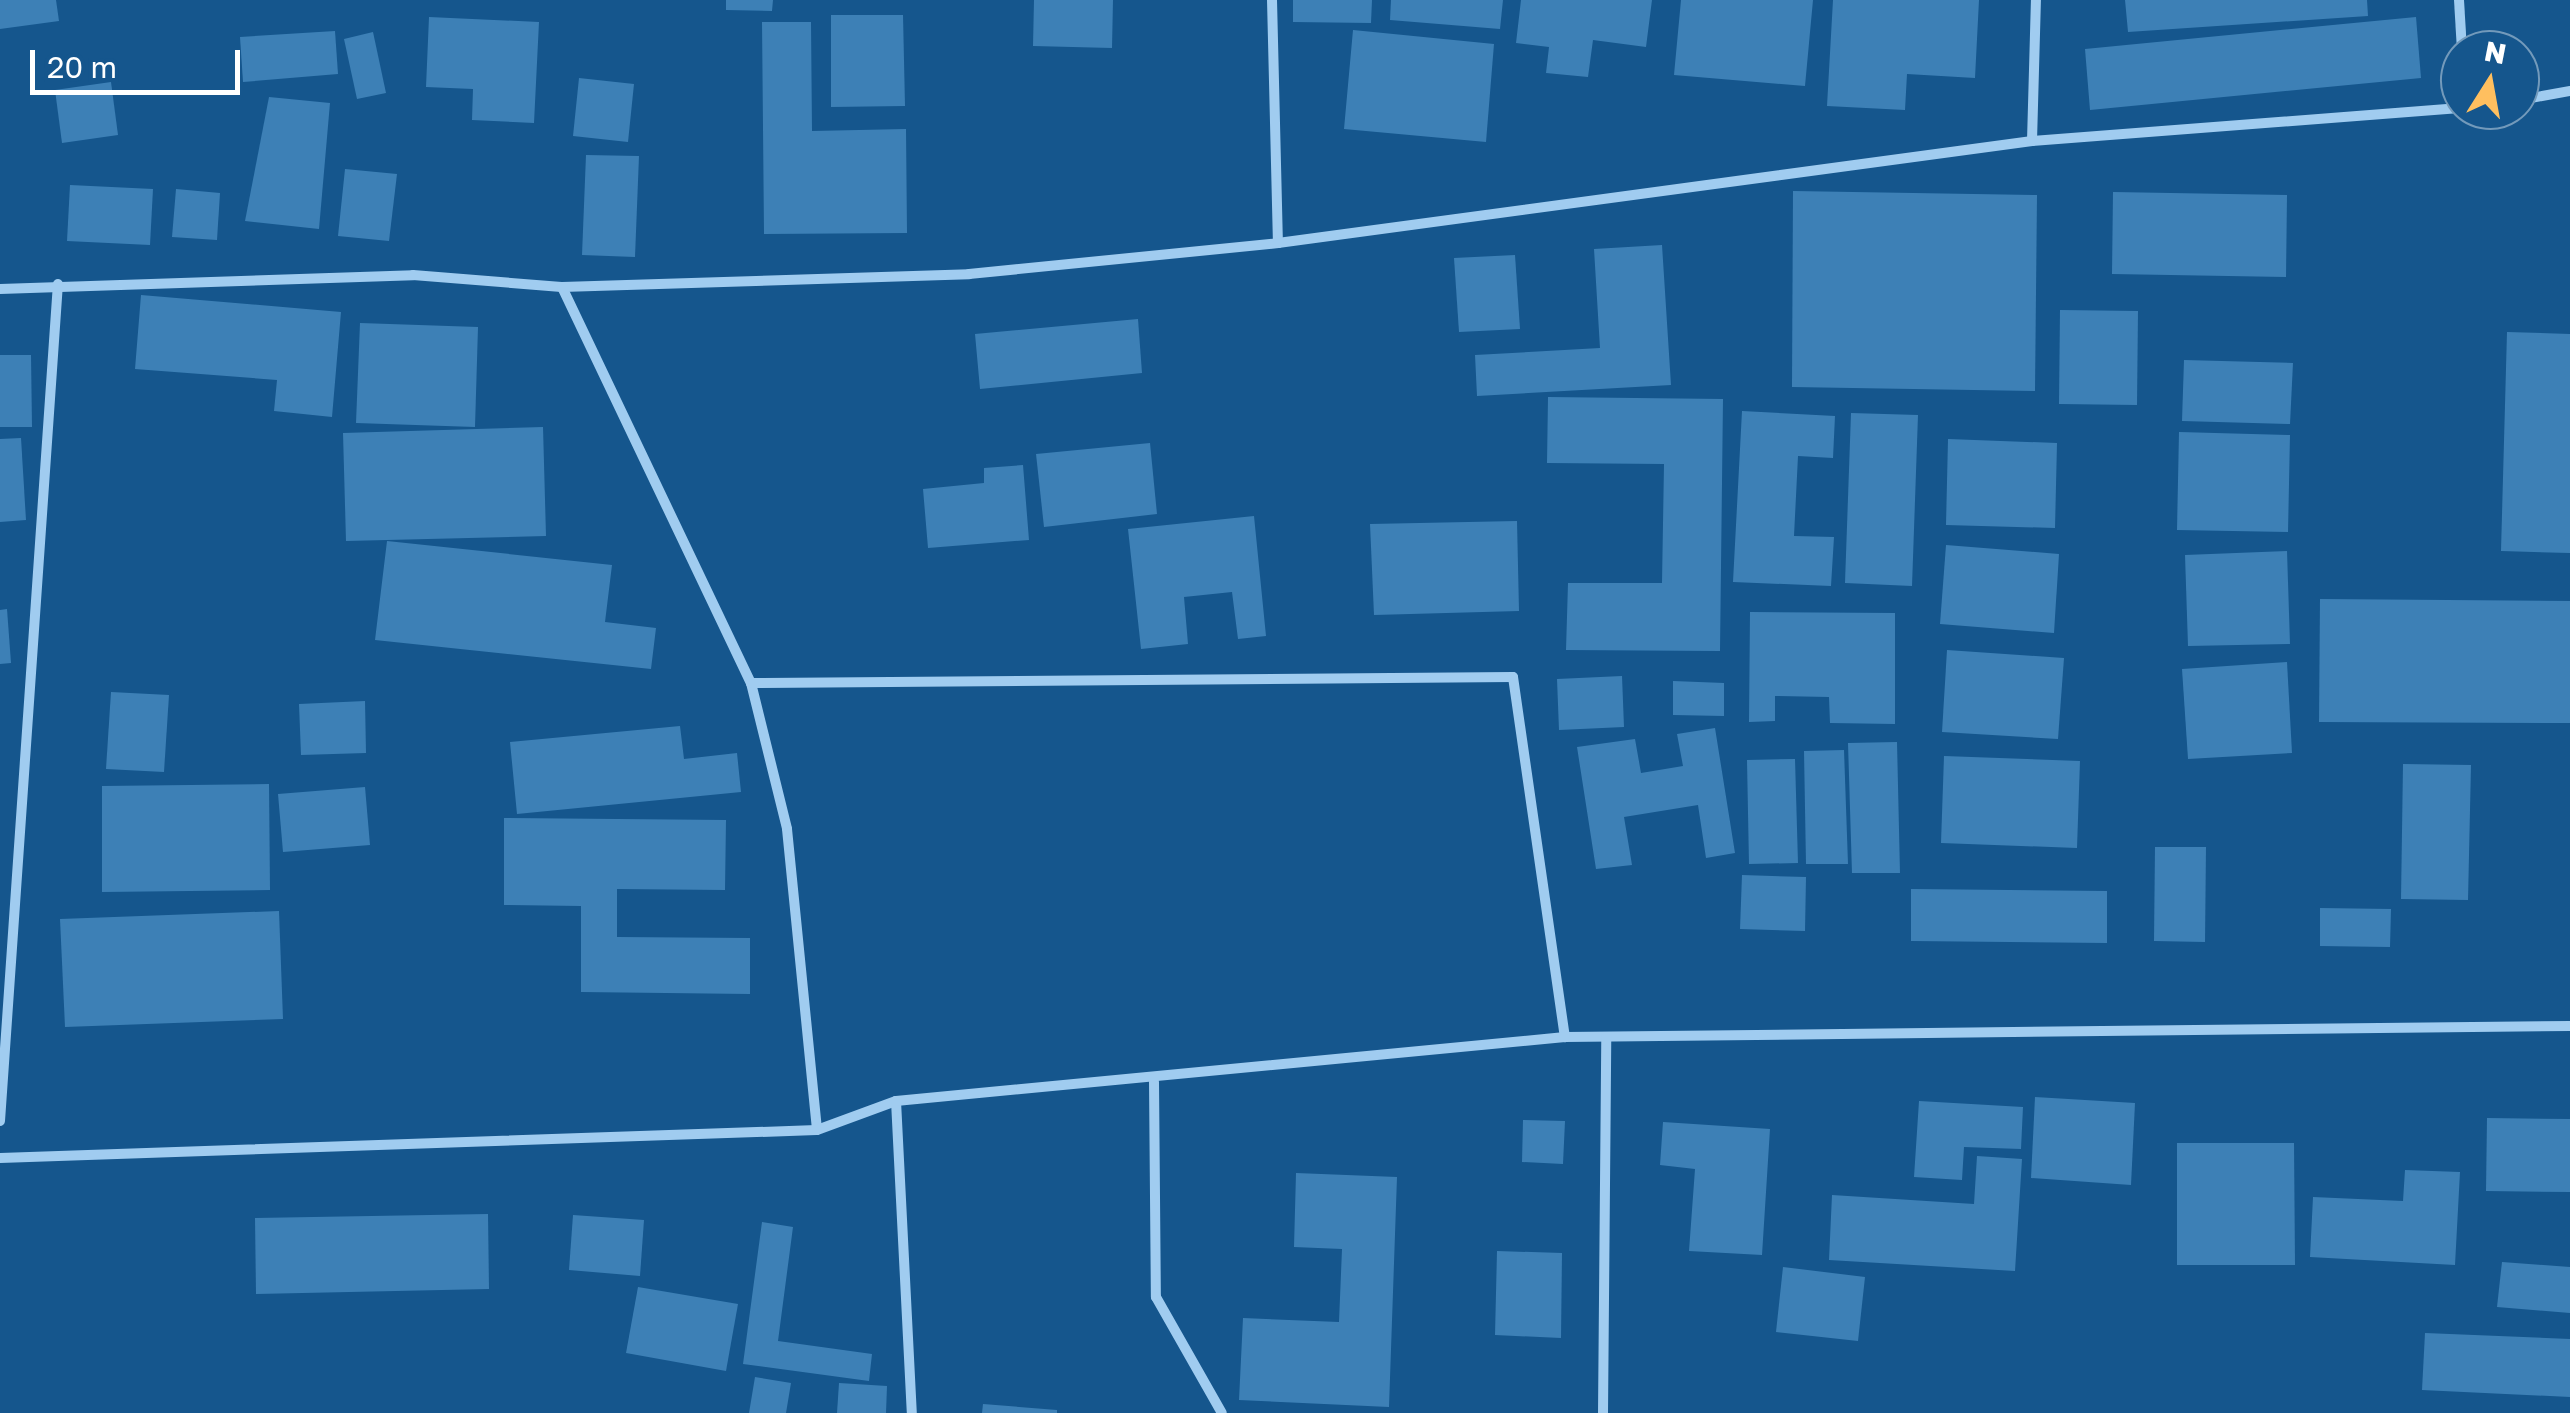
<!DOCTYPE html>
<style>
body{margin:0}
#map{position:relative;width:2570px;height:1413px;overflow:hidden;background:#15568d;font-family:"Golos Text",sans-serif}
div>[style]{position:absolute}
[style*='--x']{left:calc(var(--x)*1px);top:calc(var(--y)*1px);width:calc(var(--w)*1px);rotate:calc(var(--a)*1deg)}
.building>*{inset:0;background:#3d80b6}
.minor>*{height:10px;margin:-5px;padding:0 5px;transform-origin:5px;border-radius:5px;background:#a0ccf0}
span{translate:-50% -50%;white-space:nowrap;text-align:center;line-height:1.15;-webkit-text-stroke:10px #15568d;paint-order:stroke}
.north{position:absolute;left:2440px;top:30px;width:100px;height:100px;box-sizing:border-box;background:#15568d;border:2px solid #739abb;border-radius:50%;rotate:11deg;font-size:28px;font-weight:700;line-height:40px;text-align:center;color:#fff}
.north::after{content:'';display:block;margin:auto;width:35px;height:45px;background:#ffbf5f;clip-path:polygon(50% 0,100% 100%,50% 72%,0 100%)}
.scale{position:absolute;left:30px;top:50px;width:210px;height:45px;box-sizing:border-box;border:5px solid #fff;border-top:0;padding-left:12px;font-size:30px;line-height:35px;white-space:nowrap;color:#fff;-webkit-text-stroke:8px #15568d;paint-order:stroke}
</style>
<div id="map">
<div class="building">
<div style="clip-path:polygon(0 0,56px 0,59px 21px,0 29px)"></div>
<div style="clip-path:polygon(726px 0,773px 0,772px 11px,726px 10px)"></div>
<div style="clip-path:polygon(1034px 0,1113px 0,1112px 48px,1033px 46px)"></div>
<div style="clip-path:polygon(1293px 0,1372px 0,1371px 23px,1293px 22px)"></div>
<div style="clip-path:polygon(1391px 0,1503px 0,1500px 29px,1390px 20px)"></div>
<div style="clip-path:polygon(1521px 0,1652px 0,1646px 47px,1593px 40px,1588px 77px,1546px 73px,1549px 47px,1516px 43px)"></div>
<div style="clip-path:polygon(1681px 0,1813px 0,1805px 86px,1674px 75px)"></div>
<div style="clip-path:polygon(1833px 0,1979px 0,1975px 78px,1907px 74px,1905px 110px,1827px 106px)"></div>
<div style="clip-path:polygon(2125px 0,2367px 0,2368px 16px,2128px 32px)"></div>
<div style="clip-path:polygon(831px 15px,903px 15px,905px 106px,831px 107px)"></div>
<div style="clip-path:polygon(429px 17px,539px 22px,534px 123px,472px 120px,473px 89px,426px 87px)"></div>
<div style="clip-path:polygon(2416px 17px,2421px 78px,2090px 110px,2085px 49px)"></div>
<div style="clip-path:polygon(762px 22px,811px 22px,812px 131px,906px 129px,907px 233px,764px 234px)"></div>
<div style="clip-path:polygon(1353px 30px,1494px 44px,1486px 142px,1344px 129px)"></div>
<div style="clip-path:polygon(335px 31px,338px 74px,243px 82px,240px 37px)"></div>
<div style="clip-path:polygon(373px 32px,386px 93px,357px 99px,344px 39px)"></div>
<div style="clip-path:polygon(579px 78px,634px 84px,628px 142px,573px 136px)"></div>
<div style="clip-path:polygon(111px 82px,118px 135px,62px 143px,55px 90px)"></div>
<div style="clip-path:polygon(269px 97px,330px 103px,319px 229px,245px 221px)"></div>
<div style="clip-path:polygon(586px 155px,639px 156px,635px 257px,582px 255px)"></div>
<div style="clip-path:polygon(345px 169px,397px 174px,389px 241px,338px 236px)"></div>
<div style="clip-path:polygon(70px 185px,153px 189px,150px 245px,67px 241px)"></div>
<div style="clip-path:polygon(176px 189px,220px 193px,217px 240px,172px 237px)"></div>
<div style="clip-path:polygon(1793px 191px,2037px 195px,2035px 391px,1792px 387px)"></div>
<div style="clip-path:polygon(2113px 192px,2287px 195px,2286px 277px,2112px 274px)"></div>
<div style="clip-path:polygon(1662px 245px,1671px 385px,1477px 396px,1475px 355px,1600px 348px,1594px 249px)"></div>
<div style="clip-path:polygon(1515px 255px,1520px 329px,1459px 332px,1454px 258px)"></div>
<div style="clip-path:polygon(141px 295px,341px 312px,332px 417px,274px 411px,277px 380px,135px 369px)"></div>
<div style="clip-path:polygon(2060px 310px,2138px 311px,2137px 405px,2059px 404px)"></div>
<div style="clip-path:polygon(1138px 319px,1142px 373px,980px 389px,975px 334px)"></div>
<div style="clip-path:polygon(360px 323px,478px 327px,475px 427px,356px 423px)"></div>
<div style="clip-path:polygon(2507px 332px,2570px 334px,2570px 553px,2501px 551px)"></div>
<div style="clip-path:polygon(0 355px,31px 355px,32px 427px,0 427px)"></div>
<div style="clip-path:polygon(2184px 360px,2293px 363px,2290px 424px,2182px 421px)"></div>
<div style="clip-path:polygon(1548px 397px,1723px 399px,1720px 651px,1566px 650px,1568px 583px,1662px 583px,1664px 464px,1547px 463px)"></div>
<div style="clip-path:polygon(1742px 411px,1835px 416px,1833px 458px,1798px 456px,1794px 536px,1834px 537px,1831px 586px,1733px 582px)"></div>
<div style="clip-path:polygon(1851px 413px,1918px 415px,1912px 586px,1845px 583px)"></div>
<div style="clip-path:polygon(543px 427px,546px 536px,346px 541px,343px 433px)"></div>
<div style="clip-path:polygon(2179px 432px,2290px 435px,2288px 532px,2177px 530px)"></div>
<div style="clip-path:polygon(21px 438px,26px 520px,0 522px,0 439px)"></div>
<div style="clip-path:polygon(1948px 439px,2057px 443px,2055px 528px,1946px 525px)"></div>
<div style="clip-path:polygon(1150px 443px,1157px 514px,1044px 527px,1036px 454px)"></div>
<div style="clip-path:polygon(1023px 465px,1029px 540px,928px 548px,923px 489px,984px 483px,984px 468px)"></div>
<div style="clip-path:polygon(1254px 516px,1266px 636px,1238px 639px,1232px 592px,1184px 597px,1188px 644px,1141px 649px,1128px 529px)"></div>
<div style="clip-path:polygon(1517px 521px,1519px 611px,1374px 615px,1370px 524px)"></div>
<div style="clip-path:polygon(387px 541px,612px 565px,605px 622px,656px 628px,651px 669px,375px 640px)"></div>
<div style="clip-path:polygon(1946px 545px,2059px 554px,2054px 633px,1940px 624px)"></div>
<div style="clip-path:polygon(2287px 551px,2290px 644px,2188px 646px,2185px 555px)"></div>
<div style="clip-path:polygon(2320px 599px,2570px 601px,2570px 723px,2319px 722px)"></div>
<div style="clip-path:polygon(7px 609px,11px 663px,0 664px,0 610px)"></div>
<div style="clip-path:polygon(1750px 612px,1895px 613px,1895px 724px,1830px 723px,1829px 697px,1775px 696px,1775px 721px,1749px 722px)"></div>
<div style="clip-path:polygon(1947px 650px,2064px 658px,2058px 739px,1942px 732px)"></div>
<div style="clip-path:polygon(2287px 662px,2292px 753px,2188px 759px,2182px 669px)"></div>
<div style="clip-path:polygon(1622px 676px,1624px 727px,1559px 730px,1557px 679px)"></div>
<div style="clip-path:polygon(1673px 681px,1724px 683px,1724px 716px,1673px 715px)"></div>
<div style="clip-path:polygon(111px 692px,169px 695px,164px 772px,106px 769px)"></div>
<div style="clip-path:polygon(365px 701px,366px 753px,301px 755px,299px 704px)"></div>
<div style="clip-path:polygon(680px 726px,684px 759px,737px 753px,741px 792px,517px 814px,510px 742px)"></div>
<div style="clip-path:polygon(1715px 728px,1735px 853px,1706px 858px,1698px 805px,1624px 817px,1632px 865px,1596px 869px,1577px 747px,1635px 739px,1641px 773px,1683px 766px,1677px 734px)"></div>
<div style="clip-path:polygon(1897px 742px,1900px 873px,1852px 873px,1848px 743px)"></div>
<div style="clip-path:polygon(1844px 750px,1848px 864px,1806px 864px,1804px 751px)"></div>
<div style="clip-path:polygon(1944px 756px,2080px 761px,2077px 848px,1941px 843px)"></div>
<div style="clip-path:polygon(1795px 759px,1798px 863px,1749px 864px,1747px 760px)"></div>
<div style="clip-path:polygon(2403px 764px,2471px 765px,2468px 900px,2401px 899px)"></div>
<div style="clip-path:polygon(269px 784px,270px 890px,102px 892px,102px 786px)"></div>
<div style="clip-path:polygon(365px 787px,370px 845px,283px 852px,278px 794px)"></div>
<div style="clip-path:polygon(504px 818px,726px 820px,725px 890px,617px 889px,617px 937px,750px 938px,750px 994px,581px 992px,581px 906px,504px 905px)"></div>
<div style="clip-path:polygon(2155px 847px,2206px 847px,2205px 942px,2154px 941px)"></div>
<div style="clip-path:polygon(1742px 875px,1806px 877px,1805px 931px,1740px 929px)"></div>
<div style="clip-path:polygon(1911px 889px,2107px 891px,2107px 943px,1911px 941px)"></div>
<div style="clip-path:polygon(2320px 908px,2391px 909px,2390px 947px,2320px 946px)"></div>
<div style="clip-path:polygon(279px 911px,283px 1019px,65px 1027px,60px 919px)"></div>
<div style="clip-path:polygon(2035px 1097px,2135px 1103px,2131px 1185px,2031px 1178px)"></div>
<div style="clip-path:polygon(1919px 1101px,2023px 1107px,2021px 1149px,1964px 1147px,1962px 1180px,1914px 1177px)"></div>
<div style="clip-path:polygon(2487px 1118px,2570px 1119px,2570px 1192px,2486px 1191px)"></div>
<div style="clip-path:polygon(1523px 1120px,1565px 1121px,1563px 1164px,1522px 1162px)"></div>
<div style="clip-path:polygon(1663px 1122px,1770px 1129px,1762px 1255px,1689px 1251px,1695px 1169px,1660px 1165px)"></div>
<div style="clip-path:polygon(2177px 1143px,2294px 1143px,2295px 1265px,2177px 1265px)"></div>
<div style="clip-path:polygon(1977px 1156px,2022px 1159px,2015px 1271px,1829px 1260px,1832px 1195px,1974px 1204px)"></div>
<div style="clip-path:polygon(2405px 1170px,2460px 1172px,2455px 1265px,2310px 1257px,2313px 1197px,2403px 1201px)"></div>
<div style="clip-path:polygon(1296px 1173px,1397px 1177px,1389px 1407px,1239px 1400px,1243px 1318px,1339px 1322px,1342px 1249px,1294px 1247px)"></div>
<div style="clip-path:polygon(488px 1214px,489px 1289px,256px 1294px,255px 1218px)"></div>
<div style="clip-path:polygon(573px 1215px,644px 1220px,640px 1276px,569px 1270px)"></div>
<div style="clip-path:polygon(762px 1222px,793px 1227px,778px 1341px,872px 1354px,869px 1381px,743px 1364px)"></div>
<div style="clip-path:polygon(1497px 1251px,1562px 1253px,1561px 1338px,1495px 1335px)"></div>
<div style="clip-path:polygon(2502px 1262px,2570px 1267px,2570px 1313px,2497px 1307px)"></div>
<div style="clip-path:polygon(1783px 1267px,1865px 1277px,1858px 1341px,1776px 1332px)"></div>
<div style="clip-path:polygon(638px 1287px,738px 1304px,726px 1371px,626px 1353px)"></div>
<div style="clip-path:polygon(2425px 1333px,2570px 1339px,2570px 1397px,2422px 1390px)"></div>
<div style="clip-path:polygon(755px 1377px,791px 1383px,786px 1413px,749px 1413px)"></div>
<div style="clip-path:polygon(839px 1383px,887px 1386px,886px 1413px,837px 1413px)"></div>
<div style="clip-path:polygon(983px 1404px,1057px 1410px,1057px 1413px,982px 1413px)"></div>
</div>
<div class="minor">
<div style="--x:1272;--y:0;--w:243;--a:88.6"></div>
<div style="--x:2459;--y:0;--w:50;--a:86.6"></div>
<div style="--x:2520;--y:100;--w:51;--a:-10.2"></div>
<div style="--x:2032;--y:141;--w:141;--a:-88.4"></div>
<div style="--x:562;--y:287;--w:439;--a:64.5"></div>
<div style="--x:751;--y:683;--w:150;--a:76.1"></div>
<div style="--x:787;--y:829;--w:302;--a:84.3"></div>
<div style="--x:0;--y:289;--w:413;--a:-1.9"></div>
<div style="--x:413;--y:275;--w:149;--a:4.6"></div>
<div style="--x:562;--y:287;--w:407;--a:-1.8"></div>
<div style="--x:969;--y:274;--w:311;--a:-5.7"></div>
<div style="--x:1278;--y:243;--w:761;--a:-7.7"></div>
<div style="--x:2032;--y:141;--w:429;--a:-4.4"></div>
<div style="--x:751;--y:683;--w:762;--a:-0.45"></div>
<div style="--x:1513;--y:677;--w:364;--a:81.8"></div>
<div style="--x:1154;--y:1082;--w:215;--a:89.5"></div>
<div style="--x:1156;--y:1297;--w:133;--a:60.4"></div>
<div style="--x:896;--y:1101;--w:312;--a:87.1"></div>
<div style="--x:0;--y:1121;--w:839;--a:-86.04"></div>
<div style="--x:0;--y:1158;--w:817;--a:-1.96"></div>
<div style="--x:817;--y:1130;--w:84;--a:-20.2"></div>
<div style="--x:896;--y:1101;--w:672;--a:-5.46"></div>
<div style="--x:1565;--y:1037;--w:1005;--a:-0.63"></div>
<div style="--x:1603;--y:1413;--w:376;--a:-89.5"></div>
</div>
<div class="north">N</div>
<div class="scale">20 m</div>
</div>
